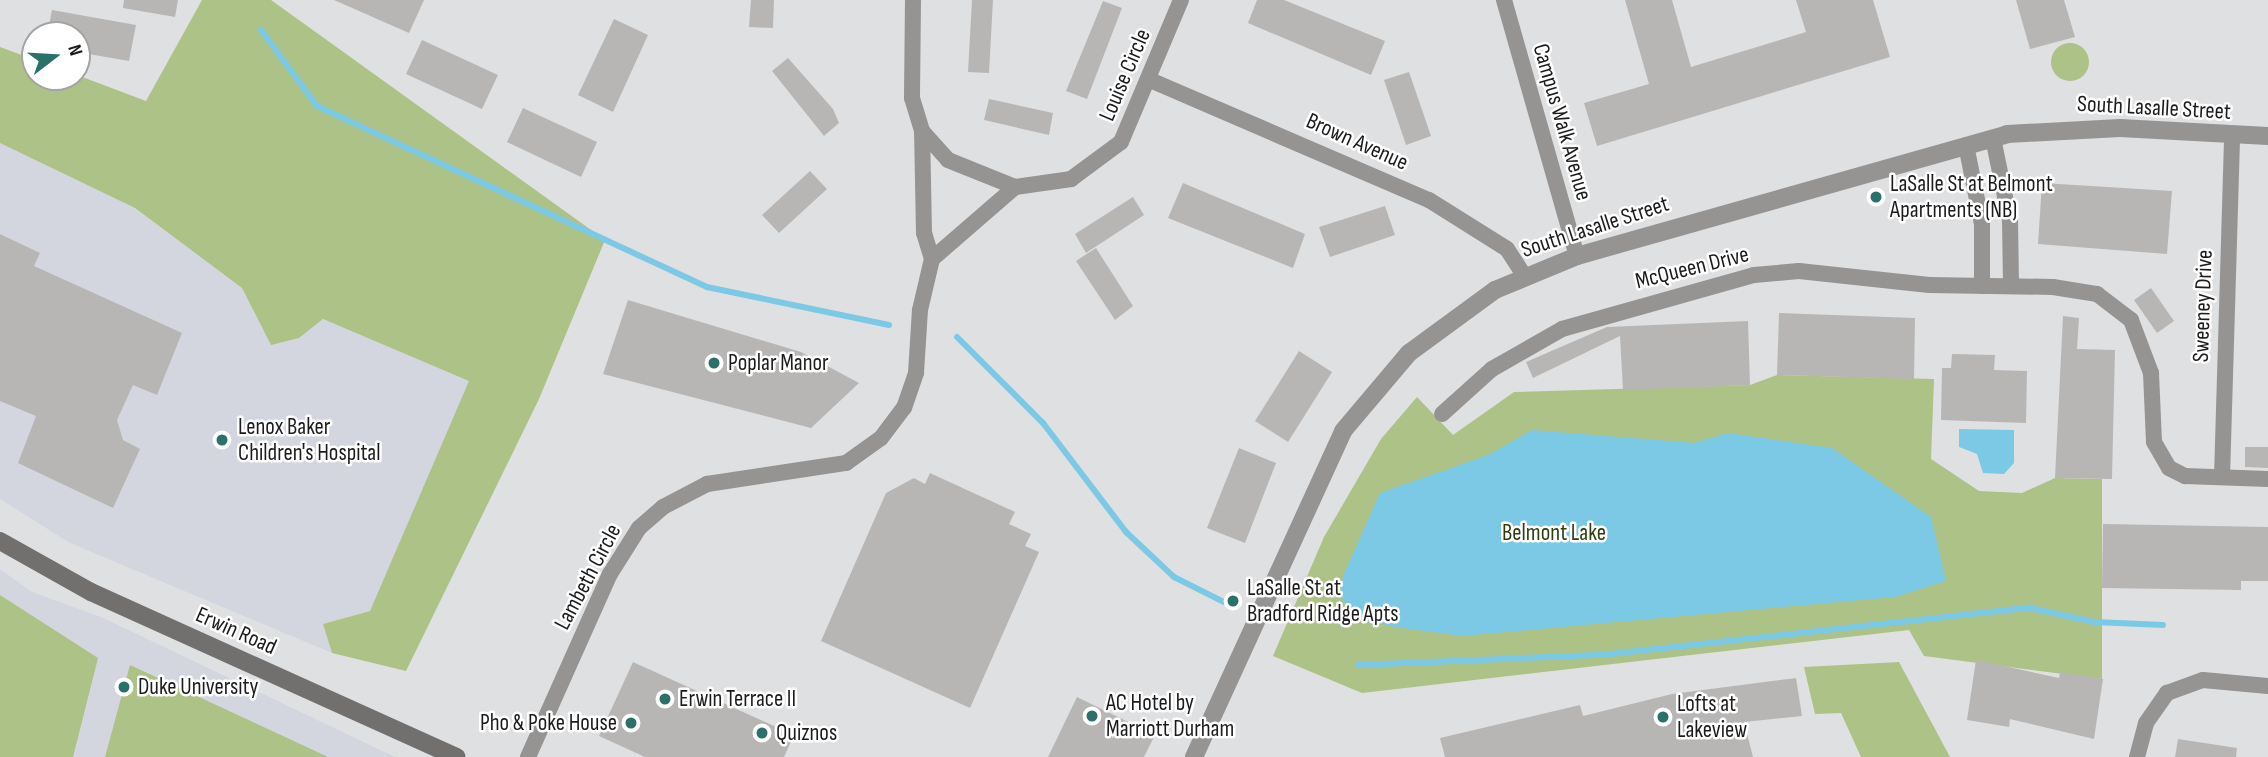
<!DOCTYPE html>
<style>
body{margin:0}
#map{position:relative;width:2268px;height:757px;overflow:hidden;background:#dfe0e2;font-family:"Sofia Sans Condensed",sans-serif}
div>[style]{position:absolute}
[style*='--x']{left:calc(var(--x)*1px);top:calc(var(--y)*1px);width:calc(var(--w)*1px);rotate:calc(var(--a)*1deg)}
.built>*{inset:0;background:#d3d6df}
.green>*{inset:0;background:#acc286}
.round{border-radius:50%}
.water>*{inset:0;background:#7bc9e5}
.stream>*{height:6px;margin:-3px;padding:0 3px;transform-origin:3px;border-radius:3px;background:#7bc9e5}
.building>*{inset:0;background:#b8b6b5}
.minor>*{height:16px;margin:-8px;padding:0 8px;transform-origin:8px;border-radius:8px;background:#959493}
.tertiary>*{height:18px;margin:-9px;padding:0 9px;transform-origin:9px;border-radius:9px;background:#959493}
.secondary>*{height:18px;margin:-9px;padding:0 9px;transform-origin:9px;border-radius:9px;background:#71706f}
.dots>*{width:19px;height:19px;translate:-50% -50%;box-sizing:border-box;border:4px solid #fff;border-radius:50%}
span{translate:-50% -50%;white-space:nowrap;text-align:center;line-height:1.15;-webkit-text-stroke:5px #fff;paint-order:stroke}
.street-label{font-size:23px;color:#1c1c1d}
.poi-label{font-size:23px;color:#1c1c1d}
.left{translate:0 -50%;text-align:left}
.right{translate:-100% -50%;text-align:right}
.park-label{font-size:23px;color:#2f3d0f}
.north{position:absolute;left:21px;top:21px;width:70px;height:70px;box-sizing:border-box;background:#fff;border:2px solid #a4a4a5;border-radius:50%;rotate:73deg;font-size:19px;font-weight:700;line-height:28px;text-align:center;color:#1c1c1d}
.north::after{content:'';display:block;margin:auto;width:24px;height:32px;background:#297169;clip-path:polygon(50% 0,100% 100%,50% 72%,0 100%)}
</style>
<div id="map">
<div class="built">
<div style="clip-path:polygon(0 143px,135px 208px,242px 288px,271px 344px,299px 338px,323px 319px,470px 381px,370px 611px,323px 624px,332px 653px,70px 543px,0 499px)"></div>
<div style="clip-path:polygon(0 569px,32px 592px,101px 617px,395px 757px,0 757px)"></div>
</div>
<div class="green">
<div style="clip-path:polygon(202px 0,271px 0,605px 240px,539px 399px,406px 671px,332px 653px,323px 624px,370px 611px,469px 381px,323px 319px,299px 338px,271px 345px,242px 288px,135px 208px,0 143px,0 47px,35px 60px,35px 77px,77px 75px,146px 101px)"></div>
<div class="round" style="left:2051px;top:43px;width:38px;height:38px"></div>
<div style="clip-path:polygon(1777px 375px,1934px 379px,1931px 459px,1979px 491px,2022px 493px,2055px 478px,2102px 479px,2102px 679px,1924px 656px,1909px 630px,1362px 693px,1273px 656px,1324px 537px,1381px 439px,1417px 397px,1453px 435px,1514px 392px,1750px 385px)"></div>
<div style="clip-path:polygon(0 595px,98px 658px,73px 757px,0 757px)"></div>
<div style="clip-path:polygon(1899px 662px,1950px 757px,1861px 757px,1841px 713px,1815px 714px,1804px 667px)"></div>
<div style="clip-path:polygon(130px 665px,328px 757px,105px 757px)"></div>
</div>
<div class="water">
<div style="clip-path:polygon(1959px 429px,2014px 430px,2014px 463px,2004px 474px,1983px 473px,1977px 454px,1959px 447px)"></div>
<div style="clip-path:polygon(1532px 430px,1694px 443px,1728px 433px,1832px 448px,1931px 517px,1946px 581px,1895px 597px,1462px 636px,1395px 627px,1364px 620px,1351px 609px,1340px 596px,1343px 576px,1380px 493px,1488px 455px)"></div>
</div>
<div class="stream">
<div style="--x:261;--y:30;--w:94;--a:53.6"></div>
<div style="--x:317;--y:106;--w:430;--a:24.9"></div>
<div style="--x:707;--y:287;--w:186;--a:11.8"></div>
<div style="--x:957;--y:337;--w:122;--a:45"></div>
<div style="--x:1043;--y:423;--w:137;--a:52.7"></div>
<div style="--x:1126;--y:532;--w:66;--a:43.2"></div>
<div style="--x:1174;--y:577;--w:56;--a:26.6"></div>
<div style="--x:1358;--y:665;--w:243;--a:-2.4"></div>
<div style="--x:1601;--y:655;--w:432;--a:-6.3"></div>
<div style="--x:2030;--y:608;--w:66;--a:12.2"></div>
<div style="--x:2095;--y:622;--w:68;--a:2.5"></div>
</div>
<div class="building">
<div style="clip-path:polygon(124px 0,178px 0,175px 17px,123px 8px)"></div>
<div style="clip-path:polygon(334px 0,424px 0,409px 33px)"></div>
<div style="clip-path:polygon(751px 0,774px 0,773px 28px,749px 27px)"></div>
<div style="clip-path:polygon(972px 0,993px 0,989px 73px,968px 72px)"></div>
<div style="clip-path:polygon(1257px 0,1284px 0,1385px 41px,1371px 75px,1248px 23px)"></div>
<div style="clip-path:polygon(1625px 0,1672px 0,1691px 67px,1806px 32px,1796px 0,1873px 0,1890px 57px,1597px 146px,1584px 103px,1649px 84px)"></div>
<div style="clip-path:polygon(2016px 0,2064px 0,2075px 37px,2030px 49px)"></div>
<div style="clip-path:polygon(1103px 1px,1122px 8px,1087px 99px,1066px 91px)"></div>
<div style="clip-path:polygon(52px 10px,136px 25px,129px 61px,77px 52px,77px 35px,47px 35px)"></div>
<div style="clip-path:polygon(614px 19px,648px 35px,613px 112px,578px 95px)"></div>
<div style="clip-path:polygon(422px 40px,498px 75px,482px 109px,406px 74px)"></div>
<div style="clip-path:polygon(788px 58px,833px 109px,839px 123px,824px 136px,772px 71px)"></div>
<div style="clip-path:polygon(1409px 72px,1431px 136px,1406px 145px,1384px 80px)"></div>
<div style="clip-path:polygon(989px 99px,1053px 113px,1049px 135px,984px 120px)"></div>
<div style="clip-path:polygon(523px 108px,597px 142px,581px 177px,507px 142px)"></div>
<div style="clip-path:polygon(810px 171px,827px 189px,779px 233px,762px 215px)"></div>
<div style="clip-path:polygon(1183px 183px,1305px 234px,1293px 268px,1168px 218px)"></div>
<div style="clip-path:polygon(2042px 183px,2172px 191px,2167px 254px,2038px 244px)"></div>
<div style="clip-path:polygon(1133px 197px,1144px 215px,1086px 253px,1075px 234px)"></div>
<div style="clip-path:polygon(1385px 206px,1395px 235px,1330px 257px,1319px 227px)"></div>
<div style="clip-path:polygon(0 234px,40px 253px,34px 266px,182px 333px,157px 395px,133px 385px,117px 420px,123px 440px,140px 449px,113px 508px,18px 463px,36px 416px,0 401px)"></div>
<div style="clip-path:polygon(1096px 248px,1133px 306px,1115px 320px,1076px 261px)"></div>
<div style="clip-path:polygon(2151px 288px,2174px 321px,2157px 333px,2134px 300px)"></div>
<div style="clip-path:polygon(628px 300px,801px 352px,859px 383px,811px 428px,603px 374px)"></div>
<div style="clip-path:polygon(1779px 313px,1915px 318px,1914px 379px,1777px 375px)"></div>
<div style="clip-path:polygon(2063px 316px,2079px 318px,2077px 349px,2115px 350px,2112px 479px,2055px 478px)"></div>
<div style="clip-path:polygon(1748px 321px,1750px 385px,1623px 390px,1620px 336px,1533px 378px,1526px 362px,1607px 327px)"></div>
<div style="clip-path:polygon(1299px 351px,1332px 372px,1288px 442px,1255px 421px)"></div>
<div style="clip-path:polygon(1952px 354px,1995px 355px,1994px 370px,2027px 371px,2026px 423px,1941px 420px,1942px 368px,1951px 368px)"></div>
<div style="clip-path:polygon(2245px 447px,2268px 447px,2268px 468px,2245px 467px)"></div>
<div style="clip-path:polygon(1239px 448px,1276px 463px,1245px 543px,1207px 528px)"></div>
<div style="clip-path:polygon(930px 473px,1015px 512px,1009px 524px,1031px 534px,1025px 546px,1039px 552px,970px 708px,821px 641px,886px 493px,914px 478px,925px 484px)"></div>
<div style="clip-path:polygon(2103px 524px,2268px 527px,2268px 581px,2241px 581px,2241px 590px,2102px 588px)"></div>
<div style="clip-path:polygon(1976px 660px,2059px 678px,2060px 672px,2103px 679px,2094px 739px,2010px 719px,2009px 727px,1967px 720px)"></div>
<div style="clip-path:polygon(633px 662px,794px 735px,784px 757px,645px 757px,599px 736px)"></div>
<div style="clip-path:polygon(1796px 678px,1802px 716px,1744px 722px,1753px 757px,1445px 757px,1440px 738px,1580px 705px,1583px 716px,1672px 694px)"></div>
<div style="clip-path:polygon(1077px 697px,1155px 735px,1144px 757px,1048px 757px)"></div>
<div style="clip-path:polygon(2178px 739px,2237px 748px,2236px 757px,2175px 757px)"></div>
</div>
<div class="minor">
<div style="--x:913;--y:0;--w:98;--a:90.6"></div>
<div style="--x:912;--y:98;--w:34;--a:73"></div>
<div style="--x:922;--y:131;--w:39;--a:48"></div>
<div style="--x:948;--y:160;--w:72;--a:21.9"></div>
<div style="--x:1015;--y:187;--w:57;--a:-8.1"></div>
<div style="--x:1071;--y:179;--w:62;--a:-36.5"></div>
<div style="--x:1121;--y:142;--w:154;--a:-67.1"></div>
<div style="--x:1504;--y:0;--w:266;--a:74.1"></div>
<div style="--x:1150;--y:80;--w:304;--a:23.3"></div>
<div style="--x:1429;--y:200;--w:92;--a:32.1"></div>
<div style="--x:1507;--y:249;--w:31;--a:57"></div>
<div style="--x:1993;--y:138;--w:85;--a:78.4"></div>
<div style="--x:2010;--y:221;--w:65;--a:89.1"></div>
<div style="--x:1966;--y:145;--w:81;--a:78.6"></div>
<div style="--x:1982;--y:224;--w:62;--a:90"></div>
<div style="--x:932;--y:259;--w:110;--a:-40.9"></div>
<div style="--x:1442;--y:414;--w:67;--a:-42"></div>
<div style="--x:1492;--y:369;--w:81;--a:-29.7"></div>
<div style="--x:1562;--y:329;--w:199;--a:-15.7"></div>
<div style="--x:1754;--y:275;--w:45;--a:-5.1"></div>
<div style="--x:1799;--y:271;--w:131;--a:6.1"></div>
<div style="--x:1929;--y:285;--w:124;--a:0.9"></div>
<div style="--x:2053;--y:287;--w:45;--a:9"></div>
<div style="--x:2097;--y:294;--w:43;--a:37.4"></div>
<div style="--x:2131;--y:320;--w:57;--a:69.3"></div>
<div style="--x:2151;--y:373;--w:69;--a:87.5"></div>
<div style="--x:2154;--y:442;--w:30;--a:60"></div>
<div style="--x:2169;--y:468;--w:18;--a:27"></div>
<div style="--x:2185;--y:476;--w:83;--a:2.1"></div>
<div style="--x:2222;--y:477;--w:340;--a:-88.3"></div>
<div style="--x:528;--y:757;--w:201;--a:-65.9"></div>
<div style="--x:610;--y:574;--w:54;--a:-57.8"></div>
<div style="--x:639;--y:528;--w:32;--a:-41"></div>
<div style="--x:663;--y:507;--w:50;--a:-27.6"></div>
<div style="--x:707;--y:484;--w:141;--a:-8.6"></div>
<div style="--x:846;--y:463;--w:43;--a:-35.5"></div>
<div style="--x:881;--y:438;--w:38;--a:-53"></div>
<div style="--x:904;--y:408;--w:37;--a:-71"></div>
<div style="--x:916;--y:373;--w:63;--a:-86.4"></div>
<div style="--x:920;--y:310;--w:52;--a:-76.8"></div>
<div style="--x:932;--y:259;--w:27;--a:-107"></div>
<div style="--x:924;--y:233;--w:102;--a:-91.1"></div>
<div style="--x:2137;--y:757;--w:35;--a:-75"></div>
<div style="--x:2146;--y:723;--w:37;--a:-55"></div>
<div style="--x:2167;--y:693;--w:38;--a:-20"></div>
<div style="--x:2203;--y:680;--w:65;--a:5.3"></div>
</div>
<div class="tertiary">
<div style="--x:1194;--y:757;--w:358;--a:-65.4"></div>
<div style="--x:1343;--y:431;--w:102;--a:-49.8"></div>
<div style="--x:1409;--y:353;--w:107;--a:-36.2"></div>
<div style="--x:1495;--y:290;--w:89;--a:-22.5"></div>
<div style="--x:1577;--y:256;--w:447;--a:-15.8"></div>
<div style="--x:2007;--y:134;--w:113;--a:-3"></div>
<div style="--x:2120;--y:128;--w:148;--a:3.1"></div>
</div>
<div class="secondary">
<div style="--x:0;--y:541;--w:104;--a:29.3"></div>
<div style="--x:91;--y:592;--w:401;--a:24.3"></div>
</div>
<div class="dots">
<div style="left:1876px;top:197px;background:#297169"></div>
<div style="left:714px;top:363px;background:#297169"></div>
<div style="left:222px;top:440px;background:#297169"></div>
<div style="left:1233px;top:601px;background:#297169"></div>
<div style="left:124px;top:687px;background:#297169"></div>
<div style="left:665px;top:699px;background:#297169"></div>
<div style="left:1092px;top:716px;background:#297169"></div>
<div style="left:1663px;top:717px;background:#297169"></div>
<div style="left:631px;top:723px;background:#297169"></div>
<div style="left:762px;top:733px;background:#297169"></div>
</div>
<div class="street-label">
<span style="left:1125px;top:75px;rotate:-67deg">Louise Circle</span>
<span style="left:2154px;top:108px;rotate:3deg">South Lasalle Street</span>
<span style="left:1562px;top:122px;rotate:74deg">Campus Walk Avenue</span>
<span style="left:1357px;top:142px;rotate:24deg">Brown Avenue</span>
<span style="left:1595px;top:227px;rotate:-18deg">South Lasalle Street</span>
<span style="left:1692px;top:268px;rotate:-14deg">McQueen Drive</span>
<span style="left:2203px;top:306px;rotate:-88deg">Sweeney Drive</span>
<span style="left:588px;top:577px;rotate:-62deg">Lambeth Circle</span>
<span style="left:236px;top:631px;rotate:24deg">Erwin Road</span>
</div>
<div class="poi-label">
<span class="left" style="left:1890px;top:197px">LaSalle St at Belmont<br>Apartments (NB)</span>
<span class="left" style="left:728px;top:363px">Poplar Manor</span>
<span class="left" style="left:238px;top:440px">Lenox Baker<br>Children's Hospital</span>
<span class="left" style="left:1247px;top:601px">LaSalle St at<br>Bradford Ridge Apts</span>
<span class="left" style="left:138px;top:687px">Duke University</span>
<span class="left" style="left:679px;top:699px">Erwin Terrace II</span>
<span class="left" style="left:1106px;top:716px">AC Hotel by<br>Marriott Durham</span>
<span class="left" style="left:1677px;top:717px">Lofts at<br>Lakeview</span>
<span class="right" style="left:617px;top:723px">Pho &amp; Poke House</span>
<span class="left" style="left:776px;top:733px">Quiznos</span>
</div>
<div class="park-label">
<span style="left:1554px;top:533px">Belmont Lake</span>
</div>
<div class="north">N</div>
</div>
